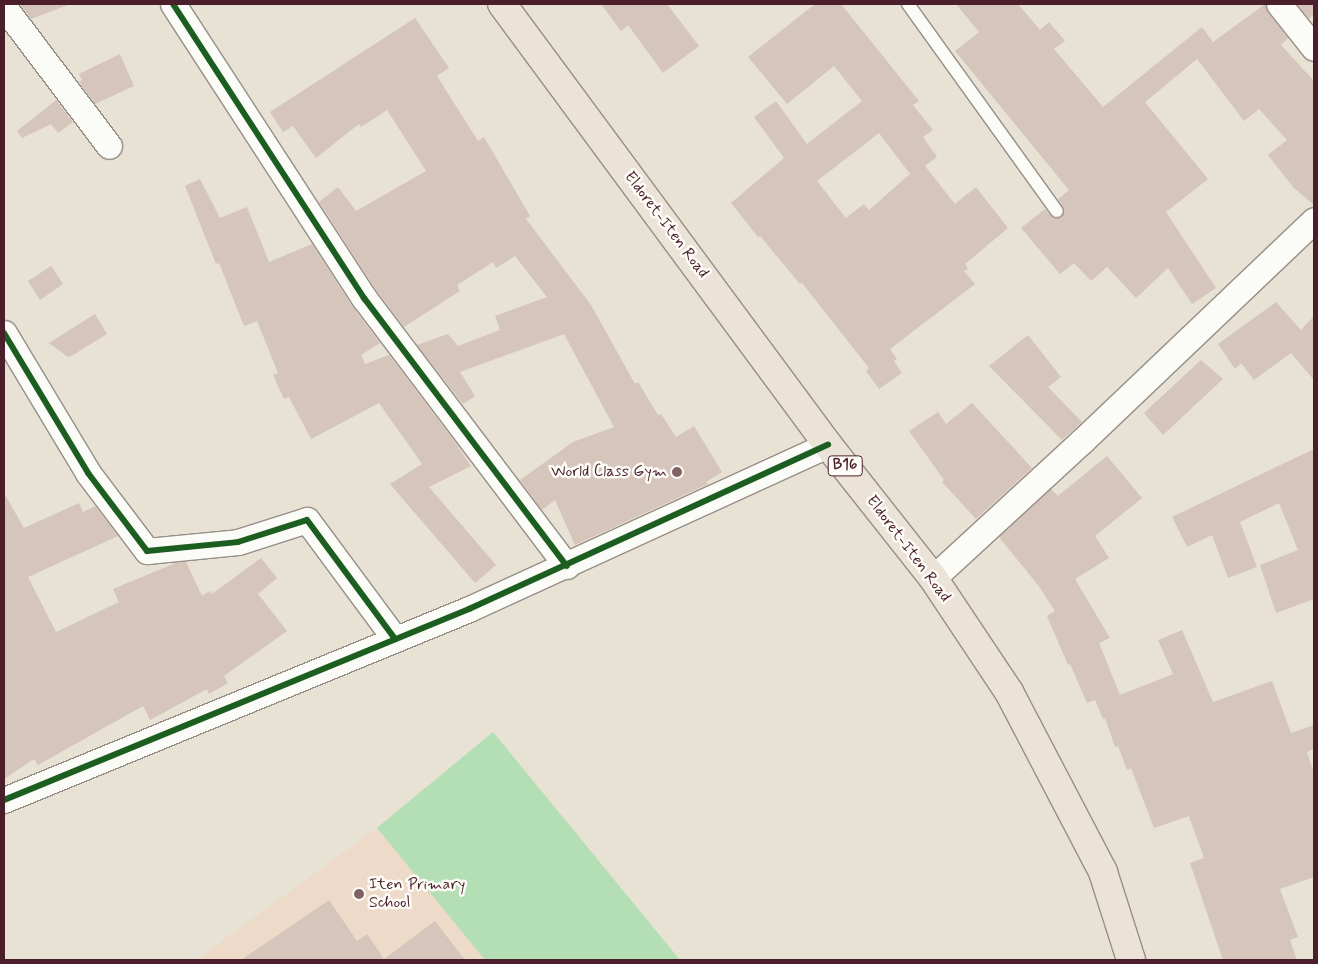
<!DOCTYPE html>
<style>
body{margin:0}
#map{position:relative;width:1318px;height:964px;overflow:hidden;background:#e7e2d3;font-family:Mynerve,sans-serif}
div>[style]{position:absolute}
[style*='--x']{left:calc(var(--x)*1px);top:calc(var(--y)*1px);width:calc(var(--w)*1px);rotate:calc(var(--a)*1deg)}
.built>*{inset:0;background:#eedac9}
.green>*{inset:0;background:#b4deb4}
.building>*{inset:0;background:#d5c5ba}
.roads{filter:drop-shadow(1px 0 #988e88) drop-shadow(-1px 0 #988e88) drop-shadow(0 1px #988e88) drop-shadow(0 -1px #988e88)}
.lane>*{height:12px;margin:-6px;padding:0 6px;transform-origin:6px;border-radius:6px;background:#fbfbf8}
.street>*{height:25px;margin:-12.5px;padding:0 12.5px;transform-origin:12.5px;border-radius:12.5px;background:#fbfbf8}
.primary>*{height:28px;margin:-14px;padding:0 14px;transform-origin:14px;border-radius:14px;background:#ebe3d7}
.cycleway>*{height:6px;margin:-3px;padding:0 3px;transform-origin:3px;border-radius:3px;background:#1b5e20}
.dots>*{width:14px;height:14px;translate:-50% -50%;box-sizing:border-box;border:2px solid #fdfcf7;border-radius:50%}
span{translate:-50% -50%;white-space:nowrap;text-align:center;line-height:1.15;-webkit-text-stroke:5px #fdfcf7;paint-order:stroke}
.shield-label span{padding:1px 4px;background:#fdfcf7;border:1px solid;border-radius:4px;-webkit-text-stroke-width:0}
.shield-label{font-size:15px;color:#4a1f2b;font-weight:700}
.street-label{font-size:16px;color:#4a1f2b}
.poi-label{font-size:16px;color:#4a1f2b}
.right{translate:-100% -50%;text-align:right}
.left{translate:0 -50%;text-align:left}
.frame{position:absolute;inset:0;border:5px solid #4a1f2b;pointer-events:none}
</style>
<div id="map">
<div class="built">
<div style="clip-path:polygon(377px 828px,485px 960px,196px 960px)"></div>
</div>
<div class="green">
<div style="clip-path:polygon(493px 732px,680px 960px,485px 960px,377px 828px)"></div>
</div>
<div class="building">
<div style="clip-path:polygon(20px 4px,67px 4px,68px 5px,31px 19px)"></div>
<div style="clip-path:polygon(601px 4px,667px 4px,699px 46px,663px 73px,628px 25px,621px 31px)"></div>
<div style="clip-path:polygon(evenodd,815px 4px,841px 4px,919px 101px,913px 105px,933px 130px,923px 137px,937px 157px,925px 166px,955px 204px,976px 187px,1008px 228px,965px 264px,968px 269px,964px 271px,975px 284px,890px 349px,897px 359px,894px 361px,902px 373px,879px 389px,866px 371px,869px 368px,802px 283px,800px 284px,760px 236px,758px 237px,731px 203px,784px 158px,754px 117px,776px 101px,807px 144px,862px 101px,834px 66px,787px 104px,748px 57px,815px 4px,879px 133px,910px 174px,869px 210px,864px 204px,846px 218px,817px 181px,879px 133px)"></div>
<div style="clip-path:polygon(956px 4px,1018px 4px,1040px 30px,1049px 22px,1065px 41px,1054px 49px,1103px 107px,1202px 27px,1213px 42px,1265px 4px,1268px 13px,1288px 38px,1281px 45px,1314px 81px,1314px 205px,1293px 187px,1268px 155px,1287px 140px,1259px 109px,1244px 121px,1197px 59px,1145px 102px,1208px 179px,1166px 212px,1216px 288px,1192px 304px,1168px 268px,1136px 298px,1107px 267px,1091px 281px,1074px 263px,1060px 274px,1021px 228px,1045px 209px,1053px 218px,1062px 217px,1065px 210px,1058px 199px,1069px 190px,955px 51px,979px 32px)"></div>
<div style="clip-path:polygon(1297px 4px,1314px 4px,1314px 14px,1309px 19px)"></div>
<div style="clip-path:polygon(415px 18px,449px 68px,437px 76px,478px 141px,484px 137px,530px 216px,526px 219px,591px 305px,635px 384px,638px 382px,658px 415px,661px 414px,676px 437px,694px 426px,722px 472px,706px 482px,708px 484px,575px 545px,555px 500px,542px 510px,520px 480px,573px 442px,614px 427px,564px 334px,460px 372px,475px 396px,463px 404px,417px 345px,448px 334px,458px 346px,500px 330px,495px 316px,547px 297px,515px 256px,496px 268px,493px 262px,457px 285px,460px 291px,404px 327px,376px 290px,319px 202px,338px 187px,356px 211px,426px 171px,387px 110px,361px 127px,359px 124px,316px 158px,293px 126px,283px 132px,270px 112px)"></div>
<div style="clip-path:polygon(120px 54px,134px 86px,95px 104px,79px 82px,82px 80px,79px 74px)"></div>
<div style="clip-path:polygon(56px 100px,73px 122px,58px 133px,51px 124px,22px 138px,17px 131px)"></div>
<div style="clip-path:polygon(200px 179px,220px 218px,247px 207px,269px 262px,312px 244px,352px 306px,380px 343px,361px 355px,365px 364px,389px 355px,452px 438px,471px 466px,429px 487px,496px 565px,475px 583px,390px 484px,422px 464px,379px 403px,311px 439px,289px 397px,284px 399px,273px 375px,278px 373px,257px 321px,244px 326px,219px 263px,216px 264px,185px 186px)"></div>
<div style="clip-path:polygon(51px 266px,63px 284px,40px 300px,28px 281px)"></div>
<div style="clip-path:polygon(1276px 302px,1301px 330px,1314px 316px,1314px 380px,1291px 353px,1254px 380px,1241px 363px,1235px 369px,1218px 344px)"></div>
<div style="clip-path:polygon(95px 314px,107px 334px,73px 355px,68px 357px,49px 343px)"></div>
<div style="clip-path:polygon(1028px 335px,1061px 377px,1048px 387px,1082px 422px,1062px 440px,989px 366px)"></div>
<div style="clip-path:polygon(1201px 360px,1223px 379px,1163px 435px,1144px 413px)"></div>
<div style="clip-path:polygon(972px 403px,1032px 468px,976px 519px,942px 482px,944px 480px,909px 431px,938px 412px,946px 424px)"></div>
<div style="clip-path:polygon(1314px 449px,1314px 599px,1276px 613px,1260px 565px,1298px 550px,1279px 503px,1240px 522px,1257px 567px,1228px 578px,1212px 535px,1187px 547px,1172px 517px)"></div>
<div style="clip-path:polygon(1107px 456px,1142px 498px,1095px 536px,1109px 558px,1075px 579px,1110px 638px,1099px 643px,1120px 695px,1173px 674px,1158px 640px,1182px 630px,1213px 702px,1272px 681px,1291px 733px,1314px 725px,1314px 749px,1307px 752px,1314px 773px,1314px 877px,1280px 889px,1298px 937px,1290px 940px,1297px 960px,1223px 960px,1190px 863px,1204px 858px,1189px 816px,1154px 828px,1131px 768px,1127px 770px,1118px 746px,1115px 747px,1105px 718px,1103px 719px,1095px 700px,1087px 703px,1070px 664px,1068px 665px,1047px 616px,1055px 611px,1038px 585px,999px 537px,1051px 489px,1058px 496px)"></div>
<div style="clip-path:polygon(4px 493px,24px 528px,79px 503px,83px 512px,95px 506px,118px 536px,28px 577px,56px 632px,119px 602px,113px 589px,178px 562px,186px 562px,202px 596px,210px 591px,212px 594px,261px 558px,277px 578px,258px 594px,287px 631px,224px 676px,228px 683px,209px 694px,207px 689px,150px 720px,143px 706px,38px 765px,34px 759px,4px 779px)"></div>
<div style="clip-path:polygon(329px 900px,357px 941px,367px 934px,384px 959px,435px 921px,465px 960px,241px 960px)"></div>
</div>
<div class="roads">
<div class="lane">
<div style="--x:908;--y:4;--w:255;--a:54.3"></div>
</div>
<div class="street">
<div style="--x:173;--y:4;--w:351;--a:57"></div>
<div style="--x:364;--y:298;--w:336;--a:52.9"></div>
<div style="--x:1279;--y:4;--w:56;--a:51.5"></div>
<div style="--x:4;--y:7;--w:174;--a:52.9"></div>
<div style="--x:4;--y:333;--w:163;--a:59"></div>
<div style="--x:88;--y:473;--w:98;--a:52.9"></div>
<div style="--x:147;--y:551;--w:91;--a:-5.6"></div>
<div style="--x:238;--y:542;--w:72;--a:-17.7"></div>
<div style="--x:307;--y:520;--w:148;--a:53.5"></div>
<div style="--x:933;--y:578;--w:202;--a:-42.6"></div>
<div style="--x:1082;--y:441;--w:320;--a:-43.6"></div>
<div style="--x:4;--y:800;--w:503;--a:-22.33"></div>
<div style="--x:469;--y:609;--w:395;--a:-24.6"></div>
</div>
<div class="primary">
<div style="--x:502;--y:4;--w:548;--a:53.53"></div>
<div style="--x:828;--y:445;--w:169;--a:51.7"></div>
<div style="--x:933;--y:578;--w:137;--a:56.3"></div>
<div style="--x:1009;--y:692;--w:203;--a:62.4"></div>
<div style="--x:1103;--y:872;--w:92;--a:72.3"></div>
</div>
</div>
<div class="cycleway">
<div style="--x:173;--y:4;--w:351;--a:57"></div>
<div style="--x:364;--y:298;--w:336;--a:52.9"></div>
<div style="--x:4;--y:333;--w:163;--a:59"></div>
<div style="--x:88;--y:473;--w:98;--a:52.9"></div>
<div style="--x:147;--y:551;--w:91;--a:-5.6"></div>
<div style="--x:238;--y:542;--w:72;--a:-17.7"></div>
<div style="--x:307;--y:520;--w:148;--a:53.5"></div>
<div style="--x:4;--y:800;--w:503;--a:-22.33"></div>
<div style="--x:469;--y:609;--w:395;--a:-24.6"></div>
</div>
<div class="dots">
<div style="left:677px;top:472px;background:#816366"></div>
<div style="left:359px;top:894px;background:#816366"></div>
</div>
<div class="shield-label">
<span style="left:845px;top:466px">B16</span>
</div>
<div class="street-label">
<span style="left:666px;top:225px;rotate:53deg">Eldoret-Iten Road</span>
<span style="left:908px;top:549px;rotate:53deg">Eldoret-Iten Road</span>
</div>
<div class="poi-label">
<span class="right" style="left:667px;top:472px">World Class Gym</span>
<span class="left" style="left:369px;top:894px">Iten Primary<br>School</span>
</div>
<div class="frame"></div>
</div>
